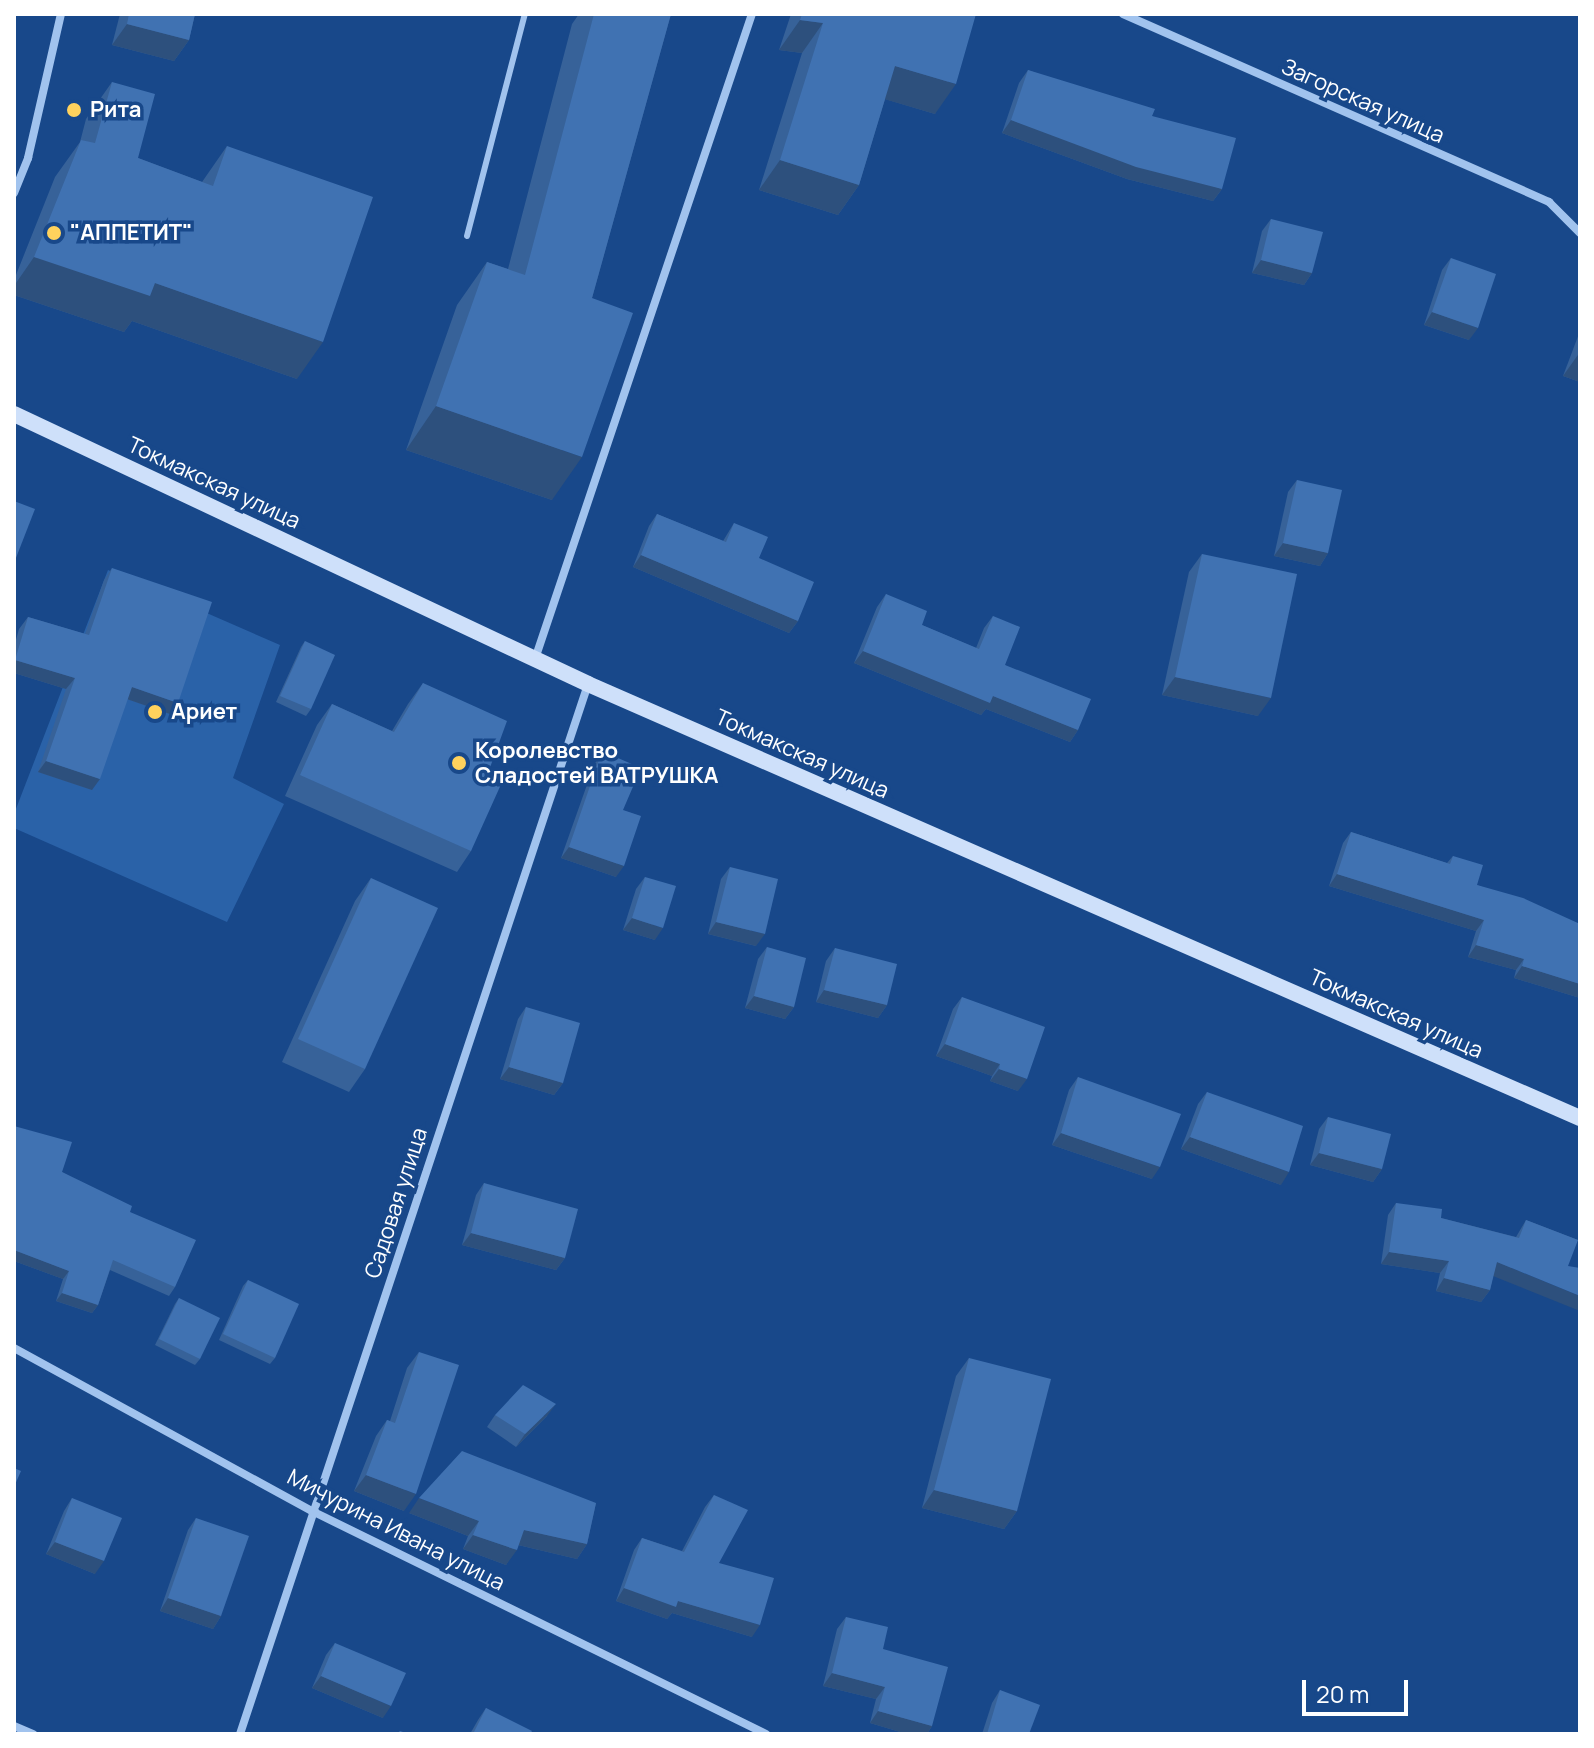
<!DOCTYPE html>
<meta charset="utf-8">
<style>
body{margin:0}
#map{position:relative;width:1594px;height:1748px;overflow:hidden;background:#18488a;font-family:Manrope,sans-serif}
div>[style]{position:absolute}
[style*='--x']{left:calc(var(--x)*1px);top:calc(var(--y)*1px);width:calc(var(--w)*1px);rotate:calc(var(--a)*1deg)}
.green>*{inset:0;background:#2a62a8}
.lane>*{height:6px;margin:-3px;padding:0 3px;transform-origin:3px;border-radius:3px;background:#a1c3ee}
.street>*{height:8px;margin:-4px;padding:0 4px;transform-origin:4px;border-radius:4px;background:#a1c3ee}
.secondary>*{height:16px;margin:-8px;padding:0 8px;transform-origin:8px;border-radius:8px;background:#cee0fa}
.wall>*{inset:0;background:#376299}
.shaded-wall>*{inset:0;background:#2d507d}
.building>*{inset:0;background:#4072b2}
.dots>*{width:22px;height:22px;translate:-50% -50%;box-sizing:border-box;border:4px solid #18488a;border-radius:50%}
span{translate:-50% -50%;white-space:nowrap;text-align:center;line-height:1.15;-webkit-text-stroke:7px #18488a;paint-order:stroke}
.street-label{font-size:22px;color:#fff}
.poi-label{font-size:22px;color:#fff;font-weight:700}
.left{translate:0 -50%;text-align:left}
.frame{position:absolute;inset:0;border:16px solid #fff;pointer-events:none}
.scale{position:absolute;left:1302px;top:1680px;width:106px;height:36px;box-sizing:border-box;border:4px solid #fff;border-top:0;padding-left:10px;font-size:24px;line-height:28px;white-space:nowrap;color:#fff;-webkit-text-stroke:6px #18488a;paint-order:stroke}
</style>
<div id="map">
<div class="green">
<div style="clip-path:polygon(108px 570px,280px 645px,233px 778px,284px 804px,227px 922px,14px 828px,14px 814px)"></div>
</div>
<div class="lane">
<div style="--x:467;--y:236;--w:229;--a:-75.4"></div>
</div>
<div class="street">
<div style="--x:1123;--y:14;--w:466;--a:23.8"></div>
<div style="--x:1549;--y:202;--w:44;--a:45"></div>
<div style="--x:14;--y:193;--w:38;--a:-68"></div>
<div style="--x:28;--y:158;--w:148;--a:-77.1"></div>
<div style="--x:535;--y:659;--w:681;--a:-71.41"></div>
<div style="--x:14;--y:1348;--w:340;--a:28.7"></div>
<div style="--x:312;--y:1511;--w:506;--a:26.16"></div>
<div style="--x:14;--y:1726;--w:21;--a:23"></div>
<div style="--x:240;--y:1734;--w:1106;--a:-71.66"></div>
</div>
<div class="secondary">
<div style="--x:14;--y:414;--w:634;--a:25.19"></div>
<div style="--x:588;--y:684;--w:1083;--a:23.63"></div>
</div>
<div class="wall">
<div style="clip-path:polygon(120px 14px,195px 14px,189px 40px,174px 61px,112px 45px)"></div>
<div style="clip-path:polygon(579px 14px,671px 14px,592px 298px,552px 500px,406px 450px,457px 305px,487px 262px,508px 269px,572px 24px)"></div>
<div style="clip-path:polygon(791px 14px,976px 14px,935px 114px,885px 99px,859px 185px,838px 215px,759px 190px,802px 53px,779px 50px)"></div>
<div style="clip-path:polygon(1028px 70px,1152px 116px,1222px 189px,1213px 201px,1127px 179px,1002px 133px,1019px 83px)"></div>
<div style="clip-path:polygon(112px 82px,138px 158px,202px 182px,227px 146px,297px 379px,132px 321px,124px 332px,14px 295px,14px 280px,55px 177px,80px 142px,86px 119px)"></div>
<div style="clip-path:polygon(1271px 219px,1312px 273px,1304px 285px,1252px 273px,1262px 231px)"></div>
<div style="clip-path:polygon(1451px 258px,1469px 340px,1424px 325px,1442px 270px)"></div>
<div style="clip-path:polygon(1580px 331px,1580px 382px,1563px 376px)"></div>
<div style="clip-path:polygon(1297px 480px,1328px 553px,1320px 566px,1274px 556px,1288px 492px)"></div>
<div style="clip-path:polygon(657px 514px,723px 541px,734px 523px,759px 558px,798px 621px,789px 633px,633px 567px,649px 526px)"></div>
<div style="clip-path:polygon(1202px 554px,1258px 716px,1162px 695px,1189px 572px)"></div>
<div style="clip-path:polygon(112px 568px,170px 714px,127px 699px,92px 790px,38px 772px,66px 689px,14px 673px,14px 647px,19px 629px,28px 617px,85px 634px,104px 580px)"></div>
<div style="clip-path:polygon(886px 594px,922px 625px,976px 648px,984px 628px,993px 616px,1005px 665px,1078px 730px,1070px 742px,986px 709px,981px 715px,854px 663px,877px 607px)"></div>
<div style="clip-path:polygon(305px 641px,311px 709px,306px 716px,276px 702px,301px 647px)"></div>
<div style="clip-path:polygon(423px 683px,488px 773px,471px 851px,457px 872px,285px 796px,317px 725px,332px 704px,392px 731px,408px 704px)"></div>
<div style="clip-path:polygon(601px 754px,609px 759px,611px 755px,623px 810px,616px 877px,561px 858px,594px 765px)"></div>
<div style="clip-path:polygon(1351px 832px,1447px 863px,1453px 856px,1477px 885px,1580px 924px,1580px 998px,1514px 978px,1516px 970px,1468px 957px,1476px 931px,1329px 886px,1343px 843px)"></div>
<div style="clip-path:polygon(730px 867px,756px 946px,708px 934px,721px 879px)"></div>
<div style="clip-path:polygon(645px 877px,655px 940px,623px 930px,636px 889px)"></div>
<div style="clip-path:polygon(371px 878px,365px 1069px,349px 1092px,282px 1062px,355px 901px)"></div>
<div style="clip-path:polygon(767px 947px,794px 1007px,785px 1019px,745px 1008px,758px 959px)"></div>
<div style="clip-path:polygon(835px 948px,887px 1005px,878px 1018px,816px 1002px,826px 961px)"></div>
<div style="clip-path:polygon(962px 997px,1018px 1091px,990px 1081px,992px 1076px,936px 1056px,953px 1009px)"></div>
<div style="clip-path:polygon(526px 1007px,563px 1083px,554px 1095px,500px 1079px,518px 1019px)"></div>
<div style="clip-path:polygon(1078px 1077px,1152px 1179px,1052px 1145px,1069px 1090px)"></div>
<div style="clip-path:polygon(1207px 1092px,1281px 1185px,1181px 1149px,1198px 1104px)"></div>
<div style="clip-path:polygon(1328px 1117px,1382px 1169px,1373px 1182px,1310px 1165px,1319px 1129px)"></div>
<div style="clip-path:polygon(14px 1126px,62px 1172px,130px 1212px,175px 1287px,169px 1296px,110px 1270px,98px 1305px,92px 1313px,56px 1301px,63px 1279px,14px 1261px)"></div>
<div style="clip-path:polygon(484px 1183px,565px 1258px,556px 1270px,462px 1245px,476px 1195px)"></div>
<div style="clip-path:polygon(1396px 1203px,1441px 1218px,1516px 1237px,1526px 1220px,1578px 1240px,1493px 1276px,1490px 1290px,1481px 1302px,1436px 1291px,1440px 1273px,1381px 1264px,1388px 1215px)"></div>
<div style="clip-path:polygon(248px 1280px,275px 1358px,270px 1364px,219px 1340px,243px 1286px)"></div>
<div style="clip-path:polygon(179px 1298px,200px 1359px,195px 1365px,155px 1345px,175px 1304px)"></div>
<div style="clip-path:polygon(419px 1352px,404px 1511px,354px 1491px,376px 1436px,387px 1420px,390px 1421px,407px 1368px)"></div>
<div style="clip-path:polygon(969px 1358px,1017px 1511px,1004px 1529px,922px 1508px,956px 1376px)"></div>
<div style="clip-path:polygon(495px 1415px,547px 1416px,516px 1447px,487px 1427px)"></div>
<div style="clip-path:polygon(714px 1495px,719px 1563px,752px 1637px,672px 1613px,667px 1619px,616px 1601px,634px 1550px,642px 1538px,682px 1551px,705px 1507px)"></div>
<div style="clip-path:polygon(72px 1498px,95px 1574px,46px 1554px,64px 1511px)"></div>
<div style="clip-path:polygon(596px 1503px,587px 1544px,577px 1559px,518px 1545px,506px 1565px,463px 1549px,468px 1536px,409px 1513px)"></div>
<div style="clip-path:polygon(196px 1518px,221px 1616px,213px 1629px,160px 1611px,188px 1530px)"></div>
<div style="clip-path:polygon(846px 1617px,883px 1649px,932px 1726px,927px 1734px,907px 1734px,870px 1723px,876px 1699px,823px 1686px,837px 1629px)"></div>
<div style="clip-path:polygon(335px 1643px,383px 1718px,312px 1688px,326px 1655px)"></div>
<div style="clip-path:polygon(1000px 1690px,1029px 1734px,982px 1734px,992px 1703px)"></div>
<div style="clip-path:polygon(486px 1708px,530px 1734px,470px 1734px,478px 1720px)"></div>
</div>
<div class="shaded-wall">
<div style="clip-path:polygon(800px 20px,823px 23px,802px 53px,779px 50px)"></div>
<div style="clip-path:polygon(127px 24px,189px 40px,174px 61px,112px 45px)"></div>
<div style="clip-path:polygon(895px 66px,956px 84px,935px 114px,874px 96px)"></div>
<div style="clip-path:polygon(1011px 120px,1222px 189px,1213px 201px,1127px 179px,1002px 133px)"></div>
<div style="clip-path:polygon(780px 160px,859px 185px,838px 215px,759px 190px)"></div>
<div style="clip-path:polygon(34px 257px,155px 283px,323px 342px,297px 379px,132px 321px,124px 332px,14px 295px,14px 286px)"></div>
<div style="clip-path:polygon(1261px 260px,1312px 273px,1304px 285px,1252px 273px)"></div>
<div style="clip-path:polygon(1432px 312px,1478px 328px,1469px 340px,1424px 325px)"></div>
<div style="clip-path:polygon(1580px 352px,1580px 382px,1563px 376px)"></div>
<div style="clip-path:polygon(436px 406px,582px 457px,552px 500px,406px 450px)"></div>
<div style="clip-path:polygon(1283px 543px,1328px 553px,1320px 566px,1274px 556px)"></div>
<div style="clip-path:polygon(641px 555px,798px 621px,789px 633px,633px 567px)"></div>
<div style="clip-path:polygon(863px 651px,993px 696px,1078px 730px,1070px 742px,986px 709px,981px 715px,854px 663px)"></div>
<div style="clip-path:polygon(15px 660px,75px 678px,66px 689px,14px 673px)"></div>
<div style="clip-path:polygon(1175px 677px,1271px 698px,1258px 716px,1162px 695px)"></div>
<div style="clip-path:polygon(132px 687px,178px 703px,170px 714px,124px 698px)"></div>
<div style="clip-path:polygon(46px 761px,100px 779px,92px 790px,38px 772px)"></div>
<div style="clip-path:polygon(569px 847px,624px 866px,616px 877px,561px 858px)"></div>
<div style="clip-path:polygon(1337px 874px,1484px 920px,1476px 931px,1329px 886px)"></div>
<div style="clip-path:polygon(632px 918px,663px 928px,655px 940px,623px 930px)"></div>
<div style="clip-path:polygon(716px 922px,765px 934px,756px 946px,708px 934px)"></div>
<div style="clip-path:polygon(1476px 945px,1524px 959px,1516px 970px,1468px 957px)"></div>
<div style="clip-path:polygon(1522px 966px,1580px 984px,1580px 998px,1514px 978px)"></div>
<div style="clip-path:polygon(824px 990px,887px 1005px,878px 1018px,816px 1002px)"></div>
<div style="clip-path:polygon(754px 996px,794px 1007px,785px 1019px,745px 1008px)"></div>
<div style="clip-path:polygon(945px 1044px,1000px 1064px,992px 1076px,936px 1056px)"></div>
<div style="clip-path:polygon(509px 1067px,563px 1083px,554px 1095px,500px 1079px)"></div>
<div style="clip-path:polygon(999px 1069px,1027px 1079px,1018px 1091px,990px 1081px)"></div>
<div style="clip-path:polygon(1061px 1133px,1160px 1167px,1152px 1179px,1052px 1145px)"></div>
<div style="clip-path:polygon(1190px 1137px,1289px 1172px,1281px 1185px,1181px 1149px)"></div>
<div style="clip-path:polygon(1319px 1153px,1382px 1169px,1373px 1182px,1310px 1165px)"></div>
<div style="clip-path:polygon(471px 1233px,565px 1258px,556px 1270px,462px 1245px)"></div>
<div style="clip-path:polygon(14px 1250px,69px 1271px,63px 1279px,14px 1261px)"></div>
<div style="clip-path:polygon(1389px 1252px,1449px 1261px,1440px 1273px,1381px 1264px)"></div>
<div style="clip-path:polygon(1497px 1262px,1580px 1296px,1580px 1311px,1488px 1274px)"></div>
<div style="clip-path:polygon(1444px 1278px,1490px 1290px,1481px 1302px,1436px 1291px)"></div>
<div style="clip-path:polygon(62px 1293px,98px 1305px,92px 1313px,56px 1301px)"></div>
<div style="clip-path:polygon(556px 1404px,547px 1416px,516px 1447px,525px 1434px)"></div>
<div style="clip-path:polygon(366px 1475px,416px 1494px,404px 1511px,354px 1491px)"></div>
<div style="clip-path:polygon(934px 1490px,1017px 1511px,1004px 1529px,922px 1508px)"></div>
<div style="clip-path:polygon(419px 1498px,479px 1521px,468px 1536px,409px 1513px)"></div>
<div style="clip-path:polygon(524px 1530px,587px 1544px,577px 1559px,514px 1544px)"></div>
<div style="clip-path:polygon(473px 1535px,517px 1550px,506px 1565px,463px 1549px)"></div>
<div style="clip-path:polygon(55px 1542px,104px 1561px,95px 1574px,46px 1554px)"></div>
<div style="clip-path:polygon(624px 1588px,678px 1601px,760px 1625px,752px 1637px,672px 1613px,667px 1619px,616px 1601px)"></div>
<div style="clip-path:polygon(168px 1598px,221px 1616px,213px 1629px,160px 1611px)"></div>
<div style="clip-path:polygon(832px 1673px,885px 1687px,876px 1699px,823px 1686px)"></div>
<div style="clip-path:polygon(321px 1676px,391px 1706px,383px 1718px,312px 1688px)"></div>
<div style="clip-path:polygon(878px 1711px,932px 1726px,927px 1734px,907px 1734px,870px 1723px)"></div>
</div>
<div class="building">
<div style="clip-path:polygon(129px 14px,195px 14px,189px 40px,127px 24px)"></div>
<div style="clip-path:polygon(594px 14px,671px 14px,592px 298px,633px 313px,582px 457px,436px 406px,487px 262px,525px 275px)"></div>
<div style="clip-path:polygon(802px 14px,976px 14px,956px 84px,895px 66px,859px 185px,780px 160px,823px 23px,800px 20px)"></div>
<div style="clip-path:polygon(1028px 70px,1155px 109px,1152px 116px,1236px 138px,1222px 189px,1136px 167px,1011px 120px)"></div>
<div style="clip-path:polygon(112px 82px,155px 94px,138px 158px,213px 186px,227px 146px,373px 197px,323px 342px,155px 283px,150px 296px,34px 257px,81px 140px,95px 143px)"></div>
<div style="clip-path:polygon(1271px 219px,1323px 232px,1312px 273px,1261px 260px)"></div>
<div style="clip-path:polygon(1451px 258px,1496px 274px,1478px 328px,1432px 312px)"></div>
<div style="clip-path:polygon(1297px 480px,1342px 490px,1328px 553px,1283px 543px)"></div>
<div style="clip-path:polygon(14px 501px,35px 509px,14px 563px)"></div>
<div style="clip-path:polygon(657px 514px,726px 542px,734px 523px,768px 537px,759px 558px,814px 582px,798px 621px,641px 555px)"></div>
<div style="clip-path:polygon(1202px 554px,1297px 574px,1271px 698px,1175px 677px)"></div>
<div style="clip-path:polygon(112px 568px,212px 602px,178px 703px,132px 687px,100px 779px,46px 761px,75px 678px,15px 660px,28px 617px,89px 635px)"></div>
<div style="clip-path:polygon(886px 594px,927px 611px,922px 625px,979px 649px,993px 616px,1020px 627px,1005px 665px,1091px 699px,1078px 730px,993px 696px,990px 703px,863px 651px)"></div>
<div style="clip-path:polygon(305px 641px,335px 655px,311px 709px,280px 696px)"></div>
<div style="clip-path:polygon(423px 683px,507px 721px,488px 773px,503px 780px,471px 851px,300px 775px,332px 704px,394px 732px)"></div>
<div style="clip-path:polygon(601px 754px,610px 759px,611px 755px,641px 768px,623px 810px,641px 816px,624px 866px,569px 847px)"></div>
<div style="clip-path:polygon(1351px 832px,1450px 864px,1453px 856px,1483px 865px,1477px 885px,1523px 898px,1580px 924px,1580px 984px,1522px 966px,1524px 959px,1476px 945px,1484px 920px,1337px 874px)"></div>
<div style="clip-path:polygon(730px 867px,778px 879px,765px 934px,716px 922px)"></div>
<div style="clip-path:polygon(645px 877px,676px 886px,663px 928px,632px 918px)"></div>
<div style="clip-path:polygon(371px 878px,438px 908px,365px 1069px,298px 1039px)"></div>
<div style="clip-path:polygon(767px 947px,806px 958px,794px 1007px,754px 996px)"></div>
<div style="clip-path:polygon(835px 948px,897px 964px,887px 1005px,824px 990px)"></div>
<div style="clip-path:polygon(962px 997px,1045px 1027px,1027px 1079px,999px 1069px,1000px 1064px,945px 1044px)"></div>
<div style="clip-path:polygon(526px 1007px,580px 1023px,563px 1083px,509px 1067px)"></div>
<div style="clip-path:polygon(1078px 1077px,1181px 1114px,1160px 1167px,1061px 1133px)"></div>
<div style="clip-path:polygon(1207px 1092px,1303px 1126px,1289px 1172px,1190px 1137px)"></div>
<div style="clip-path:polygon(1328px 1117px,1391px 1134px,1382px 1169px,1319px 1153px)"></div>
<div style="clip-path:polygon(14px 1126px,72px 1142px,62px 1172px,132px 1206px,130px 1212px,196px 1240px,175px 1287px,113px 1260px,98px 1305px,62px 1293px,69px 1271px,14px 1250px)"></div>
<div style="clip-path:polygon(484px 1183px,578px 1209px,565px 1258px,471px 1233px)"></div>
<div style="clip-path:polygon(1396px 1203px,1442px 1209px,1441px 1218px,1519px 1238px,1526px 1220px,1578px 1240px,1568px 1266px,1580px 1268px,1580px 1296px,1497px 1262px,1490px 1290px,1444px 1278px,1449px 1261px,1389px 1252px)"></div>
<div style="clip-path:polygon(248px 1280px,299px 1304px,275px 1358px,223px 1334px)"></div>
<div style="clip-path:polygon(179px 1298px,220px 1318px,200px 1359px,159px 1339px)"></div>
<div style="clip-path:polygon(419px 1352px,459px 1365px,416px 1494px,366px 1475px,387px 1420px,395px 1423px)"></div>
<div style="clip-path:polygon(969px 1358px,1051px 1379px,1017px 1511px,934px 1490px)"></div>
<div style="clip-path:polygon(523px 1385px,556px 1404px,525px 1434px,495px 1415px)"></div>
<div style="clip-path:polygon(462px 1451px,596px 1503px,587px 1544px,524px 1530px,517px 1550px,473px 1535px,479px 1521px,419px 1498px)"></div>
<div style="clip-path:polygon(14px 1468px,21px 1471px,14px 1487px)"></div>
<div style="clip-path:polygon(714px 1495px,748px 1510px,719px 1563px,774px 1578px,760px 1625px,678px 1601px,676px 1607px,624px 1588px,642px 1538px,684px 1552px)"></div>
<div style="clip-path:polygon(72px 1498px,122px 1518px,104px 1561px,55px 1542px)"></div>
<div style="clip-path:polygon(196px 1518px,249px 1536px,221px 1616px,168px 1598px)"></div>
<div style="clip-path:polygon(846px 1617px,888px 1627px,883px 1649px,948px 1667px,932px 1726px,878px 1711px,885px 1687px,832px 1673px)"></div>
<div style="clip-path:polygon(335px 1643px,406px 1673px,391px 1706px,321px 1676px)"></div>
<div style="clip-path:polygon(1000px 1690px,1040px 1705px,1029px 1734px,987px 1734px)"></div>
<div style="clip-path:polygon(486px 1708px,532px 1731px,530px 1734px,473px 1734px)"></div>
<div style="clip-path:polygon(400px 1731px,409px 1734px,397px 1734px)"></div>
</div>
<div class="dots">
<div style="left:74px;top:110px;background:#ffd25d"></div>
<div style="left:54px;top:233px;background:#ffd25d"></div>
<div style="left:155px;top:712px;background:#ffd25d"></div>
<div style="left:459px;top:763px;background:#ffd25d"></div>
</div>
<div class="street-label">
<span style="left:1363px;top:101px;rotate:24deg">Загорская улица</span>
<span style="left:214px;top:483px;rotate:25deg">Токмакская улица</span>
<span style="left:802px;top:754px;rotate:24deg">Токмакская улица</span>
<span style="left:1396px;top:1014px;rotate:24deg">Токмакская улица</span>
<span style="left:396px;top:1203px;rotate:-72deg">Садовая улица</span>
<span style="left:396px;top:1530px;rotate:27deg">Мичурина Ивана улица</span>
</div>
<div class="poi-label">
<span class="left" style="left:90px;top:110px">Рита</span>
<span class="left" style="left:70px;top:233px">"АППЕТИТ"</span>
<span class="left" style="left:171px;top:712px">Ариет</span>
<span class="left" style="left:475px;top:763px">Королевство<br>Сладостей ВАТРУШКА</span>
</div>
<div class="frame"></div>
<div class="scale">20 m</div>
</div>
